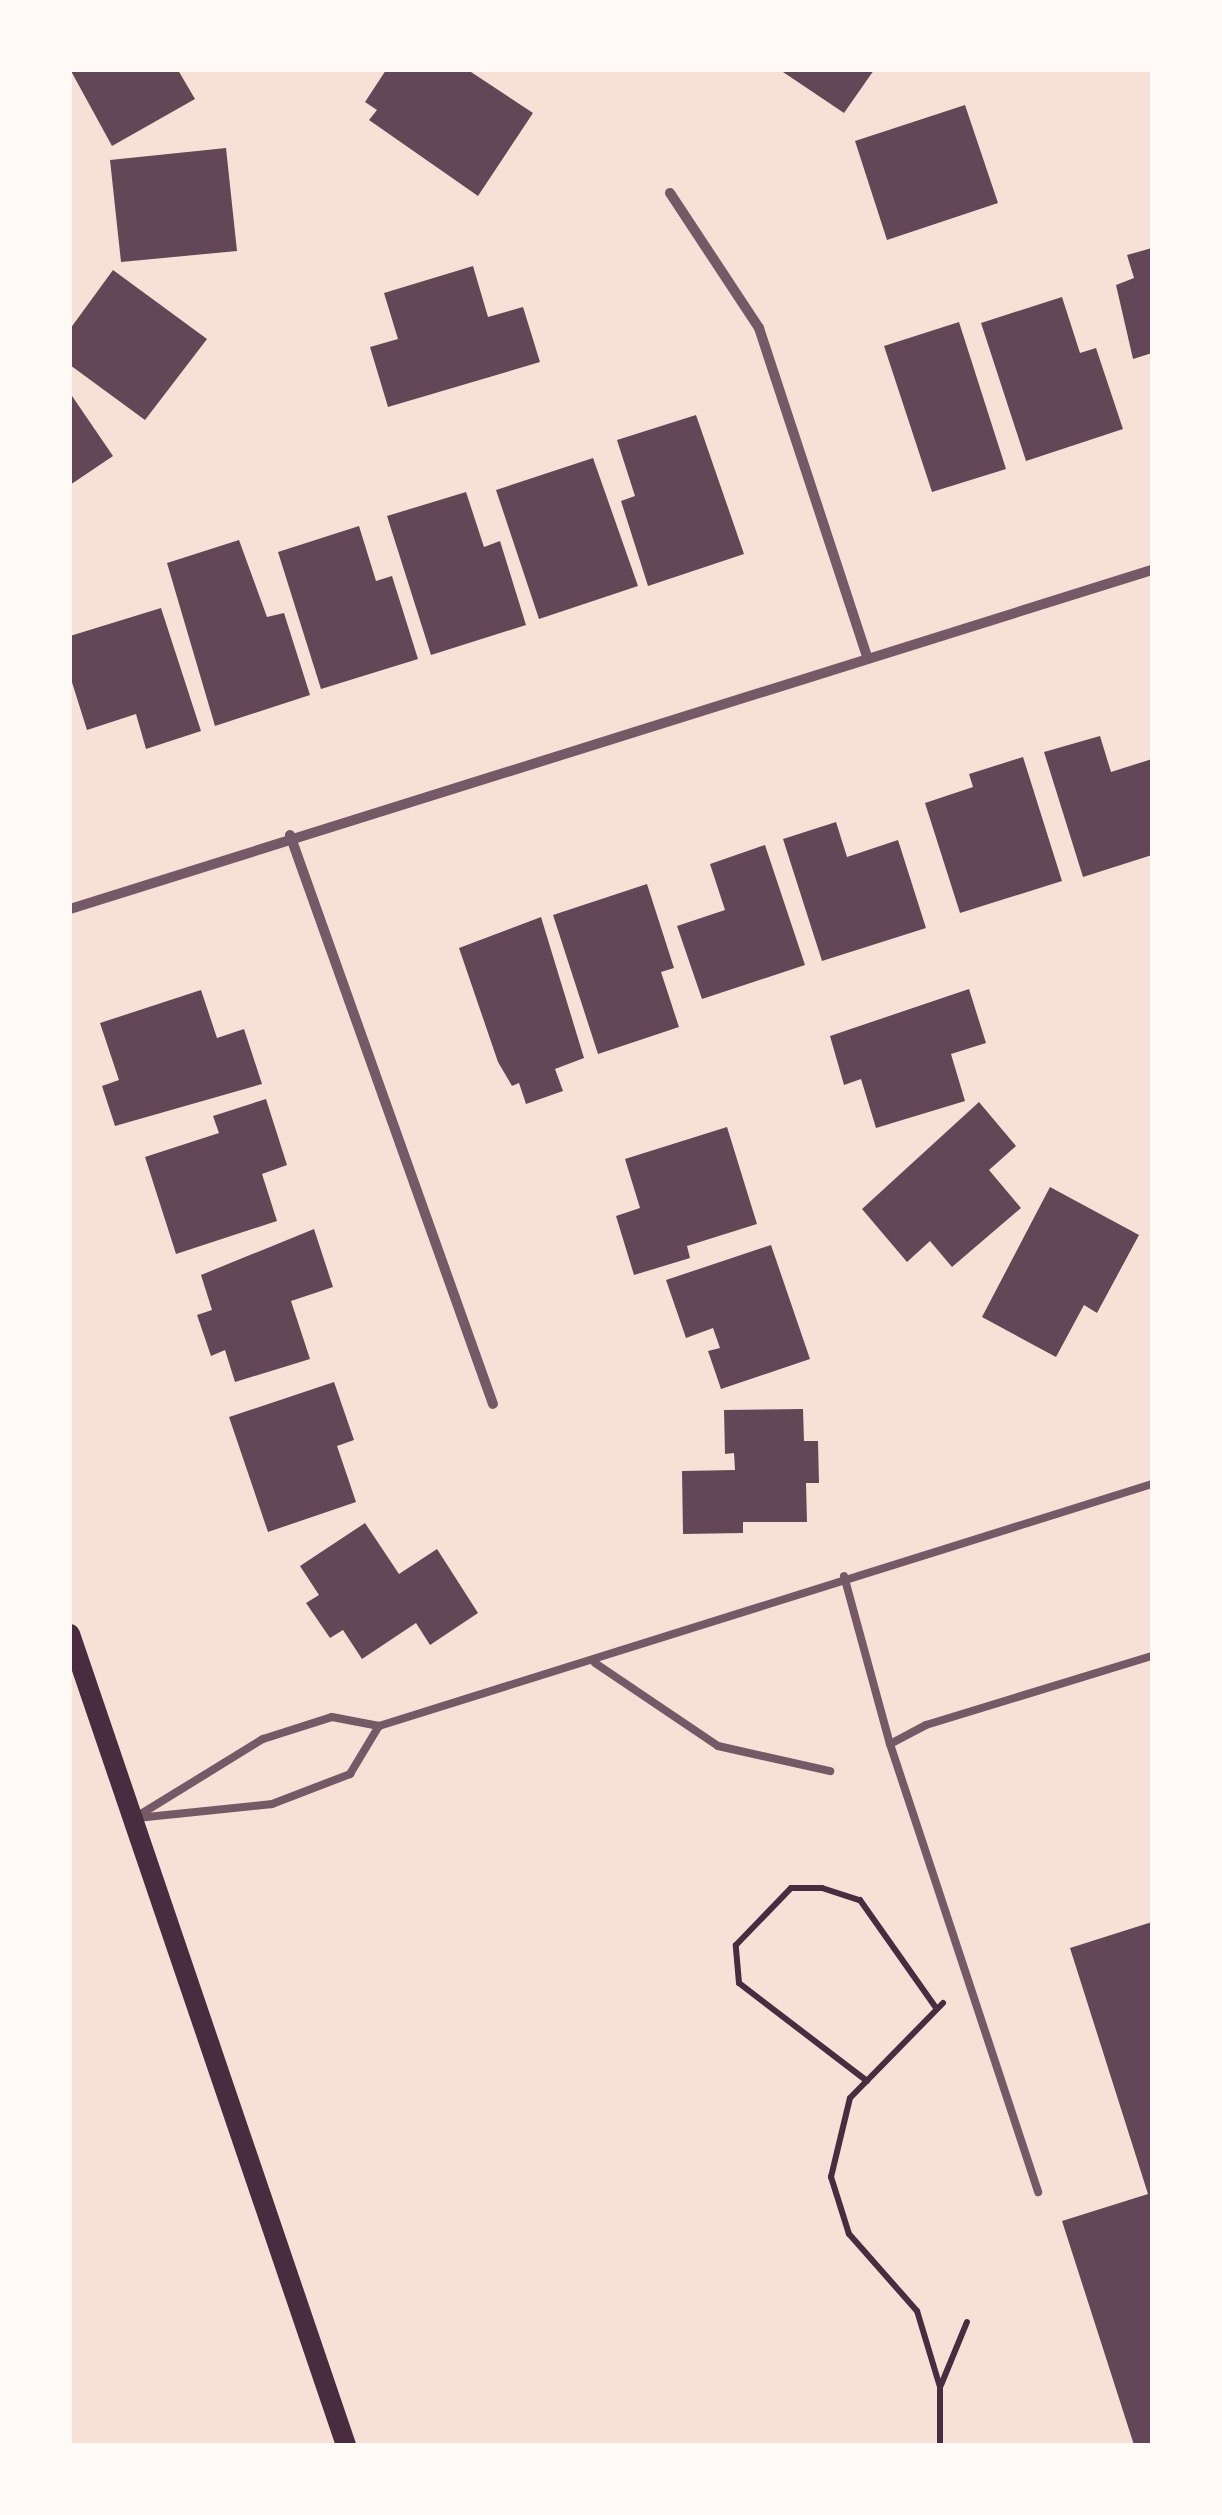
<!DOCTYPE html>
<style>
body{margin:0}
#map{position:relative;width:1222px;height:2515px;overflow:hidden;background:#f7e1d7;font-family:"Alegreya Sans",sans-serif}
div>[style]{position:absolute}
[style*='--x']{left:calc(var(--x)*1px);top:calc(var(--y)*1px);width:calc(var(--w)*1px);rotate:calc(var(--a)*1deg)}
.building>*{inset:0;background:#644757}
.path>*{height:6px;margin:-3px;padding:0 3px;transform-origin:3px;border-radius:3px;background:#4a2c40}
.service>*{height:8px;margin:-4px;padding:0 4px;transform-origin:4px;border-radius:4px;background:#755966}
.minor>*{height:10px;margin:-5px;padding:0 5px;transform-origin:5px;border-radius:5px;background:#755966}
.secondary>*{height:20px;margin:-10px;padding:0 10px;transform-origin:10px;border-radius:10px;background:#4a2c40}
span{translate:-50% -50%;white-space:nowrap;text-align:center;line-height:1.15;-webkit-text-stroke:8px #fffaf5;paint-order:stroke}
.frame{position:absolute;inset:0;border:72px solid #fffaf5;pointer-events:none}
</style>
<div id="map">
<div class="building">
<div style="clip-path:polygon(178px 70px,195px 99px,112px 146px,71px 71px)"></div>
<div style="clip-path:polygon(386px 70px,468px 70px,533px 113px,478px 196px,369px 120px,377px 110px,365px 102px)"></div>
<div style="clip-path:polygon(780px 70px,874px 70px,844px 113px)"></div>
<div style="clip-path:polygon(965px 105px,998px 203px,887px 240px,855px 141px)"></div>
<div style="clip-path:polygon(226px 148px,237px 251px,121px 262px,110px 160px)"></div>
<div style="clip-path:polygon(1152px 248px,1152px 353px,1133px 359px,1116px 285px,1134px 278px,1127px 255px)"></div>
<div style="clip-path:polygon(473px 266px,488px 317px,523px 307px,540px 362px,388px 407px,370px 347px,398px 339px,384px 293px)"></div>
<div style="clip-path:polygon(113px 270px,207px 339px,145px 420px,70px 365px,70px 329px)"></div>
<div style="clip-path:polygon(1062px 297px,1080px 353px,1096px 348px,1123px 429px,1026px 461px,981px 323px)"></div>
<div style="clip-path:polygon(959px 322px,1006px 469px,932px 492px,884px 346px)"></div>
<div style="clip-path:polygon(70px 393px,113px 456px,70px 485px)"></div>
<div style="clip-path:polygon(696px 415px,744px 554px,648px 586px,621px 501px,635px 496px,617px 440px)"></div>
<div style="clip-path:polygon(593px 458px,638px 586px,539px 619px,496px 490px)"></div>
<div style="clip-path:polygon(466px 492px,484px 547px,500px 541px,526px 625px,431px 655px,387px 516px)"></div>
<div style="clip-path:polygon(359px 526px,376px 581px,392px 576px,418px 659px,321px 689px,278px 552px)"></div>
<div style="clip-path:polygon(239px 540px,267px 617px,284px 613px,310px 695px,215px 726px,167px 563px)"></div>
<div style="clip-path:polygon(161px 608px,201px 731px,146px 749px,136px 714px,87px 730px,70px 676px,70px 636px)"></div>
<div style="clip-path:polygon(1100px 736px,1111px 772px,1152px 759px,1152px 855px,1083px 877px,1044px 752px)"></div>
<div style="clip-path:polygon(1023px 757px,1062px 881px,960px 913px,925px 803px,973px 787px,969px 774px)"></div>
<div style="clip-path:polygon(836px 822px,847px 857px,898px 840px,926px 928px,822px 961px,783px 839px)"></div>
<div style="clip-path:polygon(765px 845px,805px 965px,702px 999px,677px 926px,725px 910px,710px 864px)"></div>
<div style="clip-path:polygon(647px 884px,674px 968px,661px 972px,679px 1027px,598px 1054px,553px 915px)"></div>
<div style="clip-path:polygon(541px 917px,584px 1058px,555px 1069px,563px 1091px,526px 1104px,519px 1083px,512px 1086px,498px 1062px,459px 948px)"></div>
<div style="clip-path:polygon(969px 989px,986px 1043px,951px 1054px,965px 1101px,876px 1128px,861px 1079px,844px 1085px,830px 1036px)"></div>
<div style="clip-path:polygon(201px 990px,217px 1038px,244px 1029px,262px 1084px,115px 1126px,102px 1086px,119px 1080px,100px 1023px)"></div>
<div style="clip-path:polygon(266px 1099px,287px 1165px,262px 1174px,277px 1221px,176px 1254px,145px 1157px,219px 1133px,213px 1116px)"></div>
<div style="clip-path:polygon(979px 1102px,1016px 1146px,989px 1170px,1021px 1208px,952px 1267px,930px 1241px,907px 1262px,862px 1209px)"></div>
<div style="clip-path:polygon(727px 1127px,757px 1224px,687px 1246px,690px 1258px,634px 1275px,616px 1216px,640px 1208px,625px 1159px)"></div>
<div style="clip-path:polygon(1050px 1187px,1139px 1235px,1097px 1313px,1084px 1305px,1056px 1357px,982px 1317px)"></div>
<div style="clip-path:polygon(314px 1229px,333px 1287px,291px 1301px,310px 1359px,235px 1382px,225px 1350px,211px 1356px,197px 1315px,212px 1310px,201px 1275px)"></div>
<div style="clip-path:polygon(771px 1245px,810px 1359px,721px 1389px,708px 1351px,720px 1348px,713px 1328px,686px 1338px,666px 1280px)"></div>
<div style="clip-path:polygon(334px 1382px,354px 1440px,337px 1446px,356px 1502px,268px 1532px,229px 1417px)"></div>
<div style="clip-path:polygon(803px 1409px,804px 1441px,818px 1441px,819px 1483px,806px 1483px,807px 1522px,743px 1522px,743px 1533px,683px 1534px,682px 1471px,735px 1470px,734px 1453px,725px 1454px,724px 1410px)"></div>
<div style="clip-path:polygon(365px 1523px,399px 1574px,437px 1549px,478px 1613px,430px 1645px,416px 1623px,362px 1659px,343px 1630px,330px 1638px,306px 1603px,319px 1595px,300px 1566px)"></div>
<div style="clip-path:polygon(1152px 1922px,1152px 2445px,1134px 2445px,1062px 2221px,1148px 2194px,1070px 1948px)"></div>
</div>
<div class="path">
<div style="--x:867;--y:2081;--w:161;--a:-142.6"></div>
<div style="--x:739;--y:1983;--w:38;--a:-95"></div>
<div style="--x:736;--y:1945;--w:79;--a:-46"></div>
<div style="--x:791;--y:1888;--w:31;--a:0"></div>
<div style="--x:822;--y:1888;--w:40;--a:18"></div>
<div style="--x:860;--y:1900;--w:133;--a:54.8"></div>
<div style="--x:941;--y:2385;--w:68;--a:-67.6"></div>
<div style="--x:940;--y:2445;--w:58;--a:-90"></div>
<div style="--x:940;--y:2387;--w:79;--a:-106.8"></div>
<div style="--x:917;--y:2311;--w:103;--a:-131.4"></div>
<div style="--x:849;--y:2234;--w:60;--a:-107.5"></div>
<div style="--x:831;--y:2177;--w:81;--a:-76.5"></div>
<div style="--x:850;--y:2098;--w:133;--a:-45.6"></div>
</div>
<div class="service">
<div style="--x:844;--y:1576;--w:174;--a:74.7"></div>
<div style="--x:890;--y:1744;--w:472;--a:71.7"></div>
<div style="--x:595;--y:1663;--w:148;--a:34"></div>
<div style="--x:718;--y:1746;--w:115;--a:12.6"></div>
<div style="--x:890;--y:1744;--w:41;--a:-27.8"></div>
<div style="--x:926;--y:1725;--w:236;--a:-17"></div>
<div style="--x:136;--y:1817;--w:149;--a:-31.6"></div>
<div style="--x:263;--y:1739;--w:72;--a:-17.7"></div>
<div style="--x:332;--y:1717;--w:48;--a:10.8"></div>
<div style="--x:379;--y:1726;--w:810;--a:-17.38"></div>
<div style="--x:137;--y:1818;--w:136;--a:-5.9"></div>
<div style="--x:272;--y:1804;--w:84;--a:-21"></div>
<div style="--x:350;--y:1774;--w:56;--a:-58.9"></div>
</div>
<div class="minor">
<div style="--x:670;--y:193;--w:162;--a:56.6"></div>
<div style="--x:759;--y:328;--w:345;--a:71.8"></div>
<div style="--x:290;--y:835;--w:604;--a:70.37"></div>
<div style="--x:70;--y:909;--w:1134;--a:-17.4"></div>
</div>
<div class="secondary">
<div style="--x:70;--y:1634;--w:857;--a:71.21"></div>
</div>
<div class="frame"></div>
</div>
